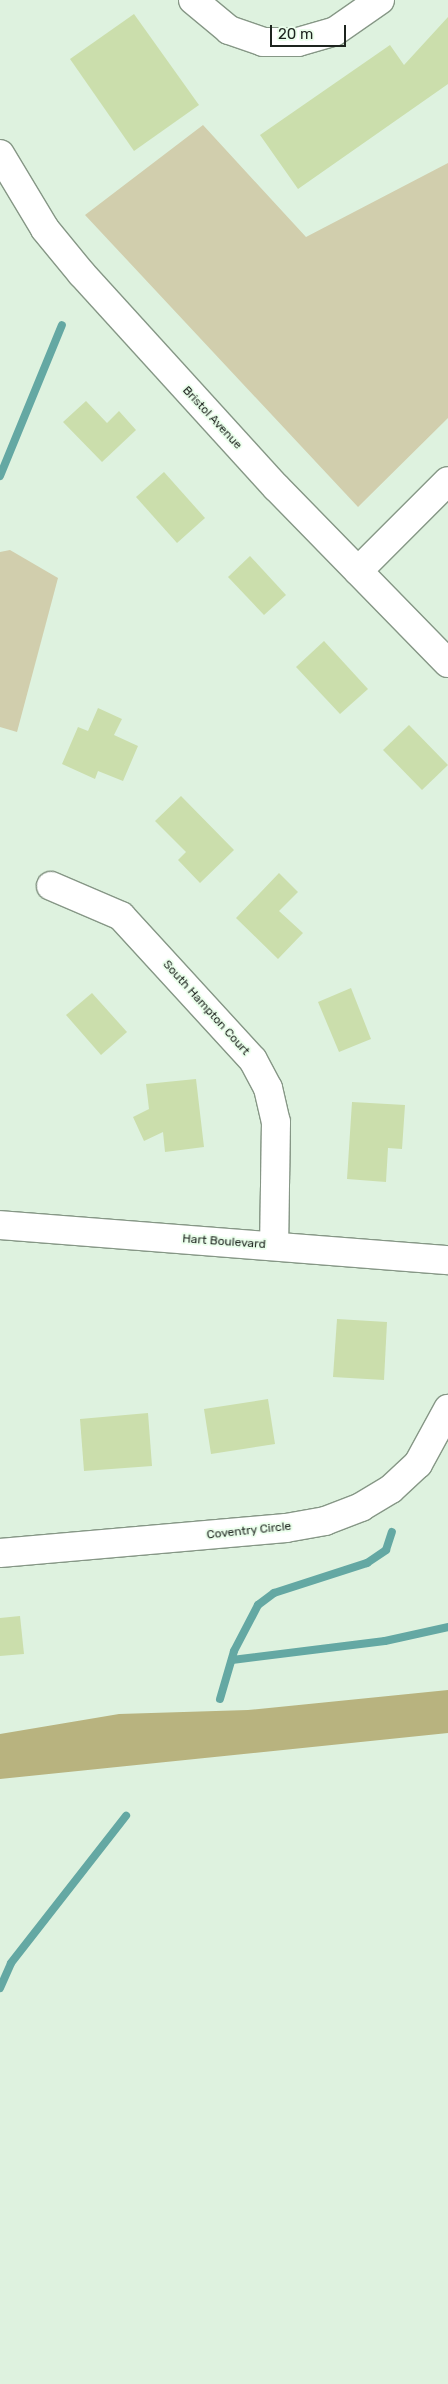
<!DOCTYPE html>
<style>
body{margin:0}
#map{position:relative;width:448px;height:2384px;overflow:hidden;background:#def2df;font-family:Rubik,sans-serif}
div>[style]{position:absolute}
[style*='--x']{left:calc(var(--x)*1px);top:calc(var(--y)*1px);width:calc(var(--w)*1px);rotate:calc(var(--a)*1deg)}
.green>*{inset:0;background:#d1cead}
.forest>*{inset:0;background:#b8b37f}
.stream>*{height:8px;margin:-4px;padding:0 4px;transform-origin:4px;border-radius:4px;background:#64a8a3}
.building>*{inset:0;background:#cbdeac}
.roads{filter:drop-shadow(1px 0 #869786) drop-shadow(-1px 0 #869786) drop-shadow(0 1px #869786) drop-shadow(0 -1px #869786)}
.minor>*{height:28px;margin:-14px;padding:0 14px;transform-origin:14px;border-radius:14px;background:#fff}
span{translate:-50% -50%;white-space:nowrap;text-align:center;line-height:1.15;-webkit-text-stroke:4px #ebffec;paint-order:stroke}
.street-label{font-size:12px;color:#1d241e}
.scale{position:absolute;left:270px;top:25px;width:76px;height:22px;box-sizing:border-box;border:2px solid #1d241e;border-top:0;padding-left:6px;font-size:15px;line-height:18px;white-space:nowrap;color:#1d241e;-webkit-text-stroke:4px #ebffec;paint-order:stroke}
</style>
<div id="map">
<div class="green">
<div style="clip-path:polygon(203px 125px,306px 237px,448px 163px,448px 418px,358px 507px,85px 215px)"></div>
<div style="clip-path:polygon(10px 550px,58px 578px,17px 732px,0 727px,0 552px)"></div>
</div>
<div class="forest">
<div style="clip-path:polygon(448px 1690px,448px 1733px,0 1779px,0 1734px,119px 1714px,248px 1710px)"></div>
</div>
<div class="stream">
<div style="--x:0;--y:476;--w:163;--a:-67.7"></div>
<div style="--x:232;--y:1660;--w:154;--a:-7.1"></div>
<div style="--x:385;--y:1641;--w:65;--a:-12.5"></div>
<div style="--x:220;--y:1699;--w:50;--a:-73.7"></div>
<div style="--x:234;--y:1651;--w:52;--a:-62.4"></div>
<div style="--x:258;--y:1605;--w:20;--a:-37"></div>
<div style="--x:274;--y:1593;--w:98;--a:-17.9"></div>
<div style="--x:367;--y:1563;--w:23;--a:-34"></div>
<div style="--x:386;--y:1550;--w:19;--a:-72"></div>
<div style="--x:0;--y:1988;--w:27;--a:-66"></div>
<div style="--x:11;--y:1963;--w:187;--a:-52"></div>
</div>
<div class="building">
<div style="clip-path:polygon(134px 14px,199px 105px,134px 151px,70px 59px)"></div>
<div style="clip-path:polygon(448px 17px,448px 84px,298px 189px,260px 135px,390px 45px,404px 65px)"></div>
<div style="clip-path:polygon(86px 401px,107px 423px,119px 411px,136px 430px,102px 462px,63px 422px)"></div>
<div style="clip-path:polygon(164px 472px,205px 518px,177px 543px,136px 497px)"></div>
<div style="clip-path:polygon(250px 556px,286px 595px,264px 615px,228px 577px)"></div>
<div style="clip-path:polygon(324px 641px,368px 689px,340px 714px,296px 667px)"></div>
<div style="clip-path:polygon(98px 708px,122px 719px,114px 735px,138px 746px,123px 781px,98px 771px,95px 779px,62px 764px,78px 727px,88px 731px)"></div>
<div style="clip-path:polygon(409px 725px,448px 765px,422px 790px,383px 750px)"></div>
<div style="clip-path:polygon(181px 796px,234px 850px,200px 883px,178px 860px,186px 852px,155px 821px)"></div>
<div style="clip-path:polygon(279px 873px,298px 892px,279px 911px,303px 933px,278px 959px,236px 918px)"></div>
<div style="clip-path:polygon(351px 988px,371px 1039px,339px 1052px,318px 1002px)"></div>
<div style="clip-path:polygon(92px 993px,127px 1032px,101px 1055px,66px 1015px)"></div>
<div style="clip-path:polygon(196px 1079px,204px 1147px,165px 1152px,163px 1132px,144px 1141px,133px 1117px,149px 1109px,146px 1084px)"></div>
<div style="clip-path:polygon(352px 1102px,405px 1105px,402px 1149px,388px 1148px,386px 1182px,347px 1179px)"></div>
<div style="clip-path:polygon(337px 1319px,387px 1322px,384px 1380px,333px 1377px)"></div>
<div style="clip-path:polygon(268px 1399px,275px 1444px,211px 1454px,204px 1409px)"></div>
<div style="clip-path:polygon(148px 1413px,152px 1466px,84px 1471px,80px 1419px)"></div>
<div style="clip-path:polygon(20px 1616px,24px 1654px,0 1656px,0 1618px)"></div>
</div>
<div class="roads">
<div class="minor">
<div style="--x:193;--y:0;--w:47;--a:39.8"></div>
<div style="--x:229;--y:30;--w:36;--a:19"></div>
<div style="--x:263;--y:42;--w:35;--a:0"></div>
<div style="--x:298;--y:42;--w:37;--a:-16"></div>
<div style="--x:334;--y:32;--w:56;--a:-34.8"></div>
<div style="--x:0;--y:154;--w:87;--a:59"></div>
<div style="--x:45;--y:229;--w:58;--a:50.6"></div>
<div style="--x:82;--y:274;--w:288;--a:47.7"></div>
<div style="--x:276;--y:487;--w:246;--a:45.7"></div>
<div style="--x:358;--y:571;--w:127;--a:-45"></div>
<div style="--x:51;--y:886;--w:76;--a:23.2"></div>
<div style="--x:121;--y:916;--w:195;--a:47.5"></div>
<div style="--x:253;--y:1060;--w:32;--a:62"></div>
<div style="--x:268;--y:1088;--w:35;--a:77"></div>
<div style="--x:276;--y:1122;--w:124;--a:90.9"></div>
<div style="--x:0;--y:1225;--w:449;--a:4.5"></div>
<div style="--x:0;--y:1553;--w:287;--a:-5"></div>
<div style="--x:286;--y:1528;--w:40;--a:-10"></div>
<div style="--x:325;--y:1521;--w:39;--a:-21"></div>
<div style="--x:361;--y:1507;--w:35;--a:-31"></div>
<div style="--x:391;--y:1489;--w:37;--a:-43"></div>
<div style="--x:418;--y:1464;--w:63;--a:-61.4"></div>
</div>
</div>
<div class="street-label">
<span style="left:212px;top:418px;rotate:47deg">Bristol Avenue</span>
<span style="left:206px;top:1008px;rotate:48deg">South Hampton Court</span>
<span style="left:224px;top:1242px;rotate:4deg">Hart Boulevard</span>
<span style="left:249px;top:1531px;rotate:-6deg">Coventry Circle</span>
</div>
<div class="scale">20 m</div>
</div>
